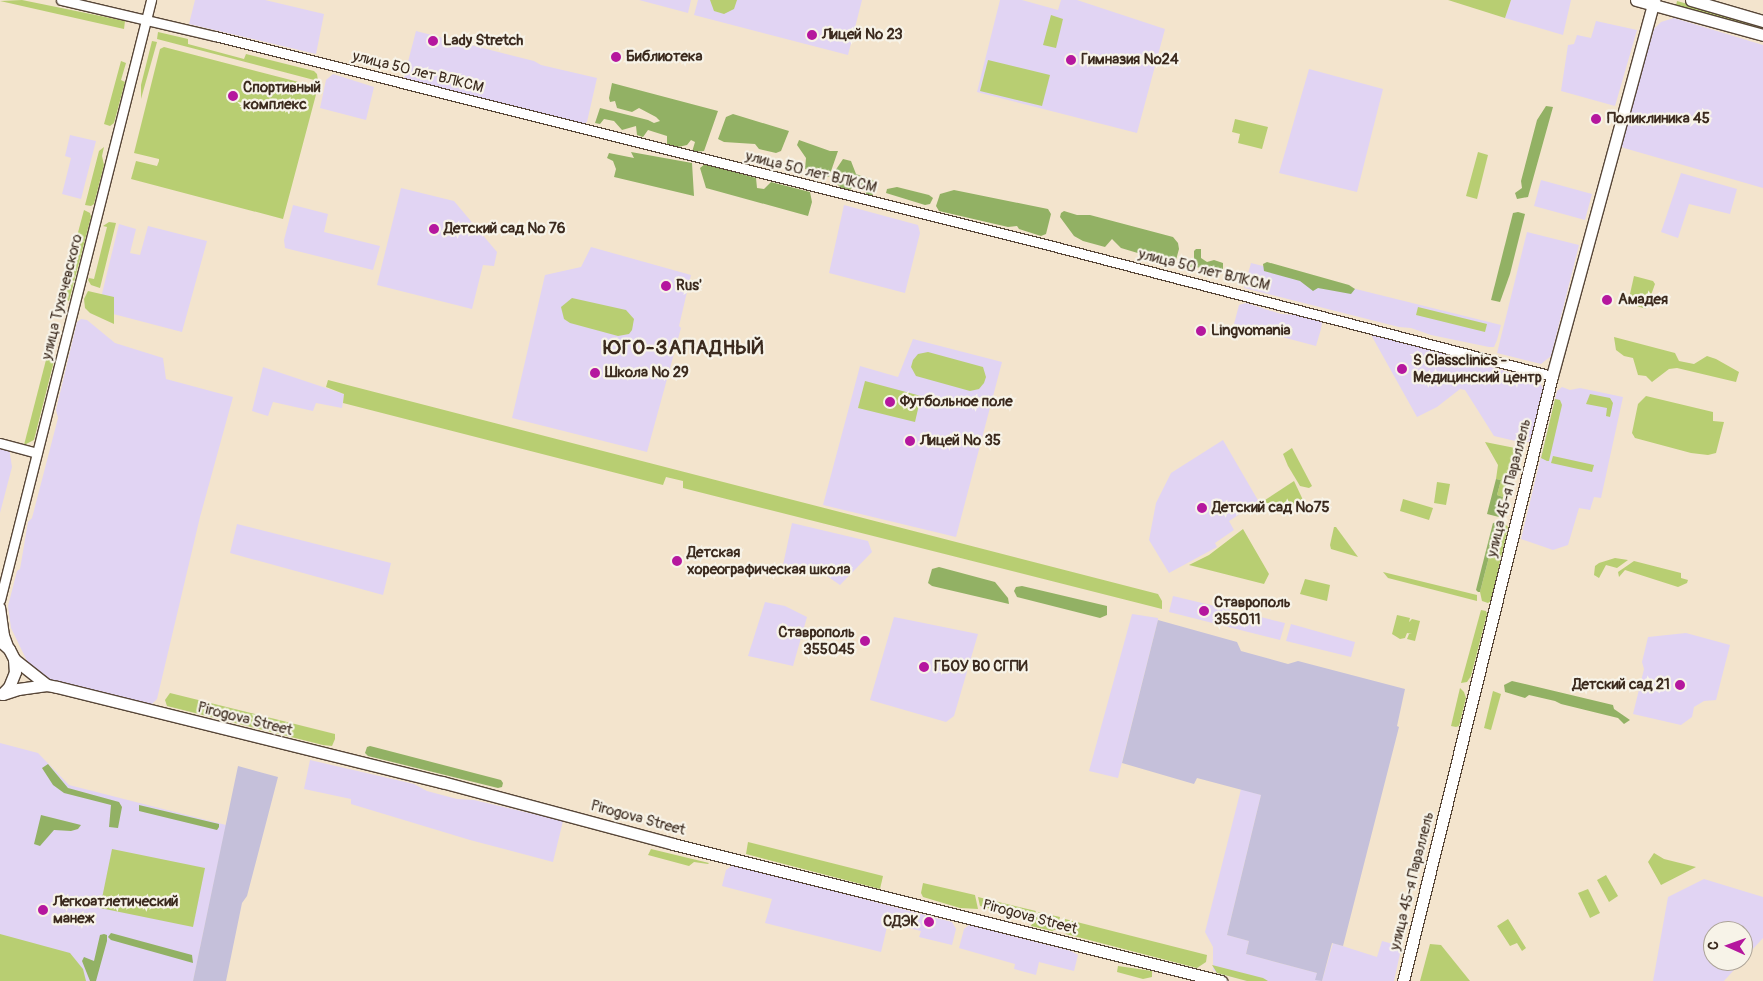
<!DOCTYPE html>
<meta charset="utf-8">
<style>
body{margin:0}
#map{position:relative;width:1763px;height:981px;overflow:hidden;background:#f3e4cd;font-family:Pangolin,sans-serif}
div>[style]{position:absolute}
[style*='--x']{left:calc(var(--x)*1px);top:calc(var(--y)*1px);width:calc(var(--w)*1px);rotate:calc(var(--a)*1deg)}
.built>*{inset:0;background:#e1d4f3}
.industrial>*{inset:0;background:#c5c0da}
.green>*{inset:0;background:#b8ce72}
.forest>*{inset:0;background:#92b164}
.roads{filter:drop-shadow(1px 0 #574638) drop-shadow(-1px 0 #574638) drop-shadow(0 1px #574638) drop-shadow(0 -1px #574638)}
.minor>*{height:9px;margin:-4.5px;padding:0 4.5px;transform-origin:4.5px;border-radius:4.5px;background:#fff}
.major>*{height:11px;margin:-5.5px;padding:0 5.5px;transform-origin:5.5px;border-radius:5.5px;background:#fff}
.dots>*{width:14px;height:14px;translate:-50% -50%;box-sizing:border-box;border:2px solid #f7f3e8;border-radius:50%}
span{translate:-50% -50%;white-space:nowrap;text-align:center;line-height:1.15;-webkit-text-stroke:4.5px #f7f3e8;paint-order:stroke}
.poi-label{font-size:15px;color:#3b2a1e;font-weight:700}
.left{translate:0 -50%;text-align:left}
.right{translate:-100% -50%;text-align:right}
.street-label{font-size:15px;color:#3b2a1e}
.district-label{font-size:20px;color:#3b2a1e;font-weight:700;letter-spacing:1px}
.north{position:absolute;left:1703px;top:921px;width:50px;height:50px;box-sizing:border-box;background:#f7f3e8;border:1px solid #aca397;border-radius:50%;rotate:272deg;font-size:14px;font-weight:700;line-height:20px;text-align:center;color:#3b2a1e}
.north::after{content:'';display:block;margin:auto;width:18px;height:22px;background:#b5179e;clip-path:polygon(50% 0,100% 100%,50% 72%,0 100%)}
</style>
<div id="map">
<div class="built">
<div style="clip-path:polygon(195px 0,265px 0,324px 14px,316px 54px,189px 24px)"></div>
<div style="clip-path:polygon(639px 0,691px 0,688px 13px)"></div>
<div style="clip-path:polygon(698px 0,862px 0,848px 55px,694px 15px)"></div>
<div style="clip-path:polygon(1000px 0,1022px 0,1058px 10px,1061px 0,1077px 0,1165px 29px,1137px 133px,977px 92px)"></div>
<div style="clip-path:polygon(1511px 0,1571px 0,1563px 35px,1505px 18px)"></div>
<div style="clip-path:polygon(1674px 18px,1763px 45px,1763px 188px,1624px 148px,1620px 145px,1654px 29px,1661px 22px)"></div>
<div style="clip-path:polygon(1596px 21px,1637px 30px,1615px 106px,1561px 91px,1568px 45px,1574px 44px,1577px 35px,1591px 38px)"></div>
<div style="clip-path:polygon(416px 31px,534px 61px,541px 65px,597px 78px,587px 122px,583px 124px,406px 81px,404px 77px)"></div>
<div style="clip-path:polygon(1309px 69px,1383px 89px,1357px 192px,1279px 173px)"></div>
<div style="clip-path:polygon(333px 74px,374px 87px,366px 120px,320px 108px,326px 80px)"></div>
<div style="clip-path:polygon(70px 135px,96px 141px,81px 199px,62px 194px,71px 158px,65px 156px)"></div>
<div style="clip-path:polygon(1681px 173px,1737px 189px,1730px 214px,1689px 204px,1678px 238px,1661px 232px)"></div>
<div style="clip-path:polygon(1541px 180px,1592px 194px,1585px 220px,1534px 206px)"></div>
<div style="clip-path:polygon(401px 188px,454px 201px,497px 252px,494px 266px,483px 265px,472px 309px,377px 285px)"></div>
<div style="clip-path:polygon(293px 205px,328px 214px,324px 232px,380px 246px,373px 270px,285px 248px,284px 240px)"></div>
<div style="clip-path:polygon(844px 205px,918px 225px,920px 233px,905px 293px,829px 273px)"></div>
<div style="clip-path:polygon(119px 224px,136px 229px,130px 253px,140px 255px,148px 226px,207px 241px,182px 332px,98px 310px)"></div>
<div style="clip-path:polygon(1527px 232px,1579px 245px,1551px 356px,1541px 364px,1497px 353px)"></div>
<div style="clip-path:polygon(591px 247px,691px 275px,679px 326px,681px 328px,647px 452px,512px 418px,545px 275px,581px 267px)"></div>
<div style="clip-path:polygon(1251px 263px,1501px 325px,1497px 340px,1494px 347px,1489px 347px,1431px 335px,1411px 328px,1399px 327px,1244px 288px)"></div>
<div style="clip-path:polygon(1246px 303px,1281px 314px,1297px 315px,1319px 320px,1322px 323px,1321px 329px,1316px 346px,1234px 324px,1239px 305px)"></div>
<div style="clip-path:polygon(81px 319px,87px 320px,115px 343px,163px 358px,166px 379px,233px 397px,200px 517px,157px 699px,151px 705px,44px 678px,27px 661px,11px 628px,8px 606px,17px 571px,20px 569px,28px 522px,32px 518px,58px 418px,56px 410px,77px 322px)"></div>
<div style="clip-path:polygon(1370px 333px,1464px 356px,1476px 363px,1538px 380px,1544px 390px,1531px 441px,1524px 443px,1494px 436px,1465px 390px,1460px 389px,1437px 407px,1417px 417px)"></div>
<div style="clip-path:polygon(913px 339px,1002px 362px,956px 537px,823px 505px,860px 366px,898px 377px)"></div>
<div style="clip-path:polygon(263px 367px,344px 394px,342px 408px,316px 403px,313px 411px,273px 402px,268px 416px,252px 411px)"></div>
<div style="clip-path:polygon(1562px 387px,1570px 390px,1580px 388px,1623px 397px,1601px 498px,1594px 497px,1590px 510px,1579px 508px,1568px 545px,1553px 550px,1521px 539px,1557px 391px)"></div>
<div style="clip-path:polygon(1223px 440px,1259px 502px,1229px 521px,1234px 530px,1215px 543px,1217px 547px,1169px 573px,1149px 540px,1156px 503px,1171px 473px)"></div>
<div style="clip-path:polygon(0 445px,9px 447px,12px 467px,0 513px)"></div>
<div style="clip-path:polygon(792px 523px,868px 541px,872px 552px,840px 585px,824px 574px,783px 565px)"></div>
<div style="clip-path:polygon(237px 524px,391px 563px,383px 595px,230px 553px)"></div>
<div style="clip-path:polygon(1173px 596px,1285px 623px,1280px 640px,1169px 612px)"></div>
<div style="clip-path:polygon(765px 602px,785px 606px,807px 617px,793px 666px,748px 656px)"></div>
<div style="clip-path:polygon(1132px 614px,1158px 618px,1158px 620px,1118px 778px,1089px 771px)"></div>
<div style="clip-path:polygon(894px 617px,978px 634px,954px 716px,946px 722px,870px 700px)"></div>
<div style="clip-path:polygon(1291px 624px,1355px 642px,1351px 657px,1286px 641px)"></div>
<div style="clip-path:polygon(1686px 633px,1730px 645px,1716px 700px,1704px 701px,1694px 707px,1692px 717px,1681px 725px,1633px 714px,1644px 669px,1642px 662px,1648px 637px)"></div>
<div style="clip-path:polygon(0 743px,38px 753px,69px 785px,226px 825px,193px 981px,0 981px)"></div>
<div style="clip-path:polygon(310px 760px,414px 784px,427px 791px,457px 799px,474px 800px,563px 821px,553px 862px,470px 840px,351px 804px,351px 799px,304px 789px)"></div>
<div style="clip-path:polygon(1241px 789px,1261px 795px,1227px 935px,1249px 941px,1246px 954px,1317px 973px,1316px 979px,1322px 981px,1247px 981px,1217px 973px,1213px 970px,1213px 947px,1205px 932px)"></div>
<div style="clip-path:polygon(733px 865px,952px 922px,956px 929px,952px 945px,919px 937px,921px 931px,888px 923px,881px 952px,765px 923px,772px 899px,722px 886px,726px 870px)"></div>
<div style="clip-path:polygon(1704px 879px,1763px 897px,1763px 938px,1743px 960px,1743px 931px,1713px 931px,1713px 961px,1742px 961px,1724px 981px,1653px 981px,1668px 897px)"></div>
<div style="clip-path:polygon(969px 925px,1071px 951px,1078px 955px,1074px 971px,1039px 962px,1036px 975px,1014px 969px,1015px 964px,959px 948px,964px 929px)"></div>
<div style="clip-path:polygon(1382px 941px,1397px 945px,1401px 949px,1394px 981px,1322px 981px,1333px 943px,1377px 957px)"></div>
</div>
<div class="industrial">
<div style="clip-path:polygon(1158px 620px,1237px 642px,1241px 651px,1288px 664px,1298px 661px,1405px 689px,1397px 726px,1399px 727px,1343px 946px,1332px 943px,1322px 981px,1315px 980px,1317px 973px,1246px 954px,1249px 941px,1227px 935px,1261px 795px,1197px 778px,1194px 784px,1122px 763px)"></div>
<div style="clip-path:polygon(238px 766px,278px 777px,247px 896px,242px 903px,226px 981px,193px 981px)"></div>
</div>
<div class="green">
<div style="clip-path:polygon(22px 0,125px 21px,124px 29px,0 1px)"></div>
<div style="clip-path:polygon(710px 0,737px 0,734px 9px,724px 14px,714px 11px)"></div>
<div style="clip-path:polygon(1448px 0,1511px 0,1505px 18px)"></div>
<div style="clip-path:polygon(1677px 1px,1763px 25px,1763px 31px,1676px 6px)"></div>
<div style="clip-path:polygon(1051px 15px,1063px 19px,1056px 48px,1043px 45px)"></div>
<div style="clip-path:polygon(158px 32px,188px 39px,188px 44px,244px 59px,246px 54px,314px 71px,317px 74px,318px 81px,157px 39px)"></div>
<div style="clip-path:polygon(152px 41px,157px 42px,141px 99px,141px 85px)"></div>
<div style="clip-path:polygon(164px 47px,318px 87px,283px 219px,131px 179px,136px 161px,157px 166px,159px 161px,159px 159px,134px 153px,160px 49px)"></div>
<div style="clip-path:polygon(988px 60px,1050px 75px,1042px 106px,980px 91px)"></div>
<div style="clip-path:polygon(121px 61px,126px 63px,121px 80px,125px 82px,114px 123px,110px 126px,104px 124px)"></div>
<div style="clip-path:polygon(1235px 119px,1268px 127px,1262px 149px,1238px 143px,1240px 134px,1232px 132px)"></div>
<div style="clip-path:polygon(104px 147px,102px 156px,104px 165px,94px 204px,91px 206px,85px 205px,99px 151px)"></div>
<div style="clip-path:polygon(1478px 152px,1488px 155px,1477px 199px,1466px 196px)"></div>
<div style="clip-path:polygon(84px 210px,90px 213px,91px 217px,69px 301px,65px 301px,60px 300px)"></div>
<div style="clip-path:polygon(109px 222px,116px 223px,100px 288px,91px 285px,88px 280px,89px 278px,94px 279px,107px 227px,103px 226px)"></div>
<div style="clip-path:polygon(1634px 276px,1653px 281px,1655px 284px,1646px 309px,1628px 303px)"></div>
<div style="clip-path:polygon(88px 291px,114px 297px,114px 324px,90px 313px,85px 308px,84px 299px)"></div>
<div style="clip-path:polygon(572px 298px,626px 310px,634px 319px,632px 330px,629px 334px,618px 336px,570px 323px,564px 319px,561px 307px)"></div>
<div style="clip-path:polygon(1418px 307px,1487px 324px,1485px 332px,1416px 315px)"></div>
<div style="clip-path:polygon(1614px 337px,1675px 353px,1679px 361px,1694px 364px,1707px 356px,1716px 359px,1739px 372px,1736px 382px,1677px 368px,1669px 369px,1652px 382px,1646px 376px,1638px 375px,1633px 358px,1624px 356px,1616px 350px)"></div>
<div style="clip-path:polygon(928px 352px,983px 367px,986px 377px,984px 383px,979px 389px,970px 391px,916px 376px,911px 367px,913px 360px,918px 354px)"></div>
<div style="clip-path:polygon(50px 355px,54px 361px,34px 440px,24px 445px,47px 356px)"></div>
<div style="clip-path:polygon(328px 380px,1158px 594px,1162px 601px,1162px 609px,683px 488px,683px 481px,666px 477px,663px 485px,343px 403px,344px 394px,326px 387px)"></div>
<div style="clip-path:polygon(865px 381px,921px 396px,915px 422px,858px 408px)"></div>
<div style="clip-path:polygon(1590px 394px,1610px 398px,1613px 403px,1610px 417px,1606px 416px,1607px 408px,1586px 404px)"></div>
<div style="clip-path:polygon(1646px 396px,1713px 412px,1713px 421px,1724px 422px,1716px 453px,1708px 455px,1691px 453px,1635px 438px,1632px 433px,1638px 404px)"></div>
<div style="clip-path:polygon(1555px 399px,1560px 400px,1562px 405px,1549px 461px,1547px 461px,1541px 458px)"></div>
<div style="clip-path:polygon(1485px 442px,1515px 448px,1503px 497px,1497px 495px,1501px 480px,1496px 479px,1498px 465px)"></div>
<div style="clip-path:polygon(1292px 448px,1312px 486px,1309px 488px,1300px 486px,1288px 466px,1283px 454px)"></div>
<div style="clip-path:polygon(1553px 456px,1594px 465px,1592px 472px,1551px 463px)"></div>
<div style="clip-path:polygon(1294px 481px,1303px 500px,1278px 513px,1270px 509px,1265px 500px)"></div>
<div style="clip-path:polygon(1437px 482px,1450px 484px,1446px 505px,1434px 503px)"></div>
<div style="clip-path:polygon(1403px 499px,1433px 508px,1429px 520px,1400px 511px)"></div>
<div style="clip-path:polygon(1498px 522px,1504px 523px,1508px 527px,1491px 601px,1488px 603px,1482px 601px,1480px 592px)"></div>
<div style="clip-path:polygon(1334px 527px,1336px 527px,1358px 557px,1331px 549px,1330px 545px)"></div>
<div style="clip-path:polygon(1243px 529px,1269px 574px,1264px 584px,1189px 565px,1209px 555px)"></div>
<div style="clip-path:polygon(1615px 558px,1628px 560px,1617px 568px,1606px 565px,1599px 578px,1594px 575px,1595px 566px,1599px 563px)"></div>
<div style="clip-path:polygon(1634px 561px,1681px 573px,1681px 578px,1688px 580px,1687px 583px,1678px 587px,1625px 570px,1619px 577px,1618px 572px)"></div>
<div style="clip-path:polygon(1383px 572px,1477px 595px,1477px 601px,1388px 578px)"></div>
<div style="clip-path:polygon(1305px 579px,1330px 585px,1327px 601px,1300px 594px)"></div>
<div style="clip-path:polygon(1481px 610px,1486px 611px,1487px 614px,1471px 676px,1467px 682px,1461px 683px)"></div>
<div style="clip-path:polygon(1397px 615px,1410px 618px,1409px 622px,1412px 619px,1420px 621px,1415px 641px,1407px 639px,1409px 634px,1412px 634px,1407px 633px,1405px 638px,1400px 639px,1392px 634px)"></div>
<div style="clip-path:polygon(1460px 688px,1464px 692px,1466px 698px,1459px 726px,1456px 727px,1451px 726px)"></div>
<div style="clip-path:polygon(1493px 691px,1501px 694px,1491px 730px,1484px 728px)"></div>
<div style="clip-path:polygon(170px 693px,335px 734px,335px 739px,332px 746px,323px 745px,167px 706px,165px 700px)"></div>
<div style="clip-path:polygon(748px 842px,883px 876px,880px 889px,746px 854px)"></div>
<div style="clip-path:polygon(112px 849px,205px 868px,193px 927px,100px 908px)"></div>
<div style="clip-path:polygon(651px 849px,709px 863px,708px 864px,694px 862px,689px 866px,648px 855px)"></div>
<div style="clip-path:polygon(1654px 853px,1664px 859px,1696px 867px,1661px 885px,1648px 862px)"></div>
<div style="clip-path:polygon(1606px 875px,1618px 896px,1609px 902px,1597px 880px)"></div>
<div style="clip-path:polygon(923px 883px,975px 895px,978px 909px,960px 908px,923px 897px,921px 893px)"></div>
<div style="clip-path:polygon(1588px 889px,1600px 913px,1590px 918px,1578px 893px)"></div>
<div style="clip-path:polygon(978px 897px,1036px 911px,1032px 919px,999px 909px,991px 909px,980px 906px)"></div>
<div style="clip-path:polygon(1038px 912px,1060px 917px,1057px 929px,1052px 931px,1031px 926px)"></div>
<div style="clip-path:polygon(1065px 919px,1207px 955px,1206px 962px,1197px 968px,1066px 934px,1064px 929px)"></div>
<div style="clip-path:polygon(1508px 919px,1526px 948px,1522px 951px,1517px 943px,1510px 946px,1497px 926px)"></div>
<div style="clip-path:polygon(0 934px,70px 953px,83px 969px,86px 981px,0 981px)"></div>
<div style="clip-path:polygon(1430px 944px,1441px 945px,1470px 981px,1420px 981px)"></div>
<div style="clip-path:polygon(1212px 965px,1263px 978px,1268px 981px,1247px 981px,1217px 973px)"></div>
<div style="clip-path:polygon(1118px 966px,1152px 971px,1152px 977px,1143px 979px,1117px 972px)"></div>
</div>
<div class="forest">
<div style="clip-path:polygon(612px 83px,718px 111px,704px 151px,692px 152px,695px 142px,691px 140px,687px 145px,678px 147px,667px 144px,667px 136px,648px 130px,643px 137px,637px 135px,636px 126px,622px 130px,614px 121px,604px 119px,600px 124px,595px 123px,600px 108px,648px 120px,654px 123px,660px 121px,656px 117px,639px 108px,632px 112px,617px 108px,615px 101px,610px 102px,609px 98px)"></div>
<div style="clip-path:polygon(1546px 106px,1553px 107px,1528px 197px,1517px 199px,1515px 193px,1522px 188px,1521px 181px,1537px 120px)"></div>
<div style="clip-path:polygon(733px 114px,789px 131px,781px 151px,776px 153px,759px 149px,755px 144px,724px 142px,718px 139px,726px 117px)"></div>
<div style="clip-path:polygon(799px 140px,830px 151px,838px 151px,829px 177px,805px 169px,806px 158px,797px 145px)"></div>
<div style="clip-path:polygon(631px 152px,692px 163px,694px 196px,614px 177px,616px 169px,613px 161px,607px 158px,609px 153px,634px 158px)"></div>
<div style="clip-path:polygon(843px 159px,851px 161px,856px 174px,873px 180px,877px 186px,872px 196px,866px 194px,866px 188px,859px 187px,853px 186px,849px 192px,845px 192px,834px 181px,833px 174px)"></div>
<div style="clip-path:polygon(705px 164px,756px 178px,757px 188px,764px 189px,771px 182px,810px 192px,812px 202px,808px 216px,706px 188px,700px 168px)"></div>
<div style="clip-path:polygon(897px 187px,929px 195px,933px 198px,930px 204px,925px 205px,886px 193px,887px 189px)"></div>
<div style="clip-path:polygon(954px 190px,1048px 209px,1051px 214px,1046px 234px,1041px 236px,1019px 229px,1017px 226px,1008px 227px,939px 211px,936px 206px,940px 194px)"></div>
<div style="clip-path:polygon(1064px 211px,1077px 215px,1090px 215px,1173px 237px,1178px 243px,1179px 249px,1176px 260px,1171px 263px,1121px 248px,1112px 239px,1105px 247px,1083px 241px,1074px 236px,1060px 217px,1061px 213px)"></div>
<div style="clip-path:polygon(1518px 212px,1525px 214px,1510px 274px,1500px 302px,1491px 300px,1513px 213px)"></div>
<div style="clip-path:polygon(1196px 249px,1201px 249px,1201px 258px,1207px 262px,1214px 260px,1223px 263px,1223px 269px,1218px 272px,1210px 268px,1188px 267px,1194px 261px,1194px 251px)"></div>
<div style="clip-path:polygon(1267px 262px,1349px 285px,1355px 289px,1351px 294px,1318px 288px,1313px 291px,1300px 281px,1264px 271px,1263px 264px)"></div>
<div style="clip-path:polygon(1496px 479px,1501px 480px,1497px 495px,1503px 497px,1499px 517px,1487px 514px)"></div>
<div style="clip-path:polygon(1498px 522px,1480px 592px,1478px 592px,1476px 590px,1493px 523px)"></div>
<div style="clip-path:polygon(939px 567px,995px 582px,1008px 598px,1009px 604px,932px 586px,928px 583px,932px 569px)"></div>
<div style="clip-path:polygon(1022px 586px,1107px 606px,1107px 615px,1100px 618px,1017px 597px,1014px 591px,1016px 587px)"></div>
<div style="clip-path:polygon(1512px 681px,1613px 705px,1614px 709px,1630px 720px,1624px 724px,1618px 718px,1561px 704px,1555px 701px,1529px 695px,1525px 698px,1505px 692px,1504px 685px)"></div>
<div style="clip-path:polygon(370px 746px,501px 780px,503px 783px,502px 787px,498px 788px,368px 756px,365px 753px,367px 747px)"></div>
<div style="clip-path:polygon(48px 764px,68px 788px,119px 802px,122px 807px,118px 828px,109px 827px,111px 805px,64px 793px,53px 785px,42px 768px)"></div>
<div style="clip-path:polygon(139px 805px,219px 824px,219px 827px,217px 830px,139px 811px)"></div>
<div style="clip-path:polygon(41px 815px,81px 825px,78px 829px,71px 831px,54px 830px,40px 846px,34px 844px)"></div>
<div style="clip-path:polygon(111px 933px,192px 955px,193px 963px,111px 940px,108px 937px)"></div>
<div style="clip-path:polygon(104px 934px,107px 935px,107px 941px,96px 981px,90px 981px,82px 961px,84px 957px,94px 961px,100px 935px)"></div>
</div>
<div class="roads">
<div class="minor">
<div style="--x:61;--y:0;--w:158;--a:13.2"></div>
<div style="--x:215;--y:36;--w:856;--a:14.07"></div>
<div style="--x:1045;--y:244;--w:524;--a:14.59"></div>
<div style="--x:0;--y:443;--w:38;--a:15"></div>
<div style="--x:0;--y:600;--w:619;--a:-75.87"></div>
<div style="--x:0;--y:607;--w:28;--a:82"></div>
<div style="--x:4;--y:635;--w:15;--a:70"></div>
</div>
<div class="major">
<div style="--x:1636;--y:0;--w:132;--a:15.4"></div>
<div style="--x:1691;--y:0;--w:75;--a:16.3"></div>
<div style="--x:0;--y:641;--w:12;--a:42"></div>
<div style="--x:9;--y:649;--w:11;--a:63"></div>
<div style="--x:14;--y:659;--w:13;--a:86"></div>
<div style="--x:15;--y:672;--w:16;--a:112"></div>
<div style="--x:9;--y:687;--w:10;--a:135"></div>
<div style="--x:14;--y:659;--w:42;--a:38.2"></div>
<div style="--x:3;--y:694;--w:16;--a:-18"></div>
<div style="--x:18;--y:689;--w:29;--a:-8"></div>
<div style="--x:47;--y:685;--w:10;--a:11"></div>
<div style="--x:57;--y:687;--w:397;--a:13.9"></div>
<div style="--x:442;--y:782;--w:239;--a:15"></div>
<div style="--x:673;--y:844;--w:565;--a:14.04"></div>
<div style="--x:1403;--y:981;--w:623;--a:-76.16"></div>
<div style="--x:1552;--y:376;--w:390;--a:-74.8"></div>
</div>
</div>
<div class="dots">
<div style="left:812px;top:35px;background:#b5179e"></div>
<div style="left:433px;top:41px;background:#b5179e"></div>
<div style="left:616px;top:57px;background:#b5179e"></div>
<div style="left:1071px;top:60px;background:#b5179e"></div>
<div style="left:233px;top:96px;background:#b5179e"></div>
<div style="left:1596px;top:119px;background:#b5179e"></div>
<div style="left:434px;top:229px;background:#b5179e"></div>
<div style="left:666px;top:286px;background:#b5179e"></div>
<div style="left:1607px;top:300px;background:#b5179e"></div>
<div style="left:1201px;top:331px;background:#b5179e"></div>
<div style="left:1402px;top:369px;background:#b5179e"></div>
<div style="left:595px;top:373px;background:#b5179e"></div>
<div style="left:890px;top:402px;background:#b5179e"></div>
<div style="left:910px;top:441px;background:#b5179e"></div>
<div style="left:1202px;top:508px;background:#b5179e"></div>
<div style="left:677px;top:561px;background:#b5179e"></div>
<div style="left:1204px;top:611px;background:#b5179e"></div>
<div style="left:865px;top:641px;background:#b5179e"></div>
<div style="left:924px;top:667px;background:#b5179e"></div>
<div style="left:1680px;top:685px;background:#b5179e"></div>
<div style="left:43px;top:910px;background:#b5179e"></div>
<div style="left:929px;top:922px;background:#b5179e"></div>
</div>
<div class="poi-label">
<span class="left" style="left:822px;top:35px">Лицей № 23</span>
<span class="left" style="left:443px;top:41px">Lady Stretch</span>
<span class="left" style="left:626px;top:57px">Библиотека</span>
<span class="left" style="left:1081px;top:60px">Гимназия №24</span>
<span class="left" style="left:243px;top:96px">Спортивный<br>комплекс</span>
<span class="left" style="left:1607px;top:119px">Поликлиника 45</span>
<span class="left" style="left:444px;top:229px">Детский сад № 76</span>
<span class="left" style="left:676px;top:286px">Rus'</span>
<span class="left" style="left:1618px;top:300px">Амадея</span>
<span class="left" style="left:1211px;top:331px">Lingvomania</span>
<span class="left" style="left:1413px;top:369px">S Classclinics -<br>Медицинский центр</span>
<span class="left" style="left:605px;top:373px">Школа № 29</span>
<span class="left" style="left:900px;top:402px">Футбольное поле</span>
<span class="left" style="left:920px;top:441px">Лицей № 35</span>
<span class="left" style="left:1212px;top:508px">Детский сад №75</span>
<span class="left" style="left:687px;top:561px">Детская<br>хореографическая школа</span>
<span class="left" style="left:1214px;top:611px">Ставрополь<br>355011</span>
<span class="right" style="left:855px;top:641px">Ставрополь<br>355045</span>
<span class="left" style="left:934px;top:667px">ГБОУ ВО СГПИ</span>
<span class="right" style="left:1670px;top:685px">Детский сад 21</span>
<span class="left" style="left:53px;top:910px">Легкоатлетический<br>манеж</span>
<span class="right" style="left:919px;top:922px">СДЭК</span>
</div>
<div class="street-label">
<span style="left:418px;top:72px;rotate:14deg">улица 50 лет ВЛКСМ</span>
<span style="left:811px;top:172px;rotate:14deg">улица 50 лет ВЛКСМ</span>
<span style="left:1204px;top:270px;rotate:14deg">улица 50 лет ВЛКСМ</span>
<span style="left:62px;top:297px;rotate:-76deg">улица Тухачевского</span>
<span style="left:1509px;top:488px;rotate:-76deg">улица 45-я Параллель</span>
<span style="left:245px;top:719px;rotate:14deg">Pirogova Street</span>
<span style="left:638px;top:818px;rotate:15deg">Pirogova Street</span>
<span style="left:1412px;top:881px;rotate:-76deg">улица 45-я Параллель</span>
<span style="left:1030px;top:917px;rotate:15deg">Pirogova Street</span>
</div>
<div class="district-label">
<span style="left:684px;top:347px">ЮГО-ЗАПАДНЫЙ</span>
</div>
<div class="north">С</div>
</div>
